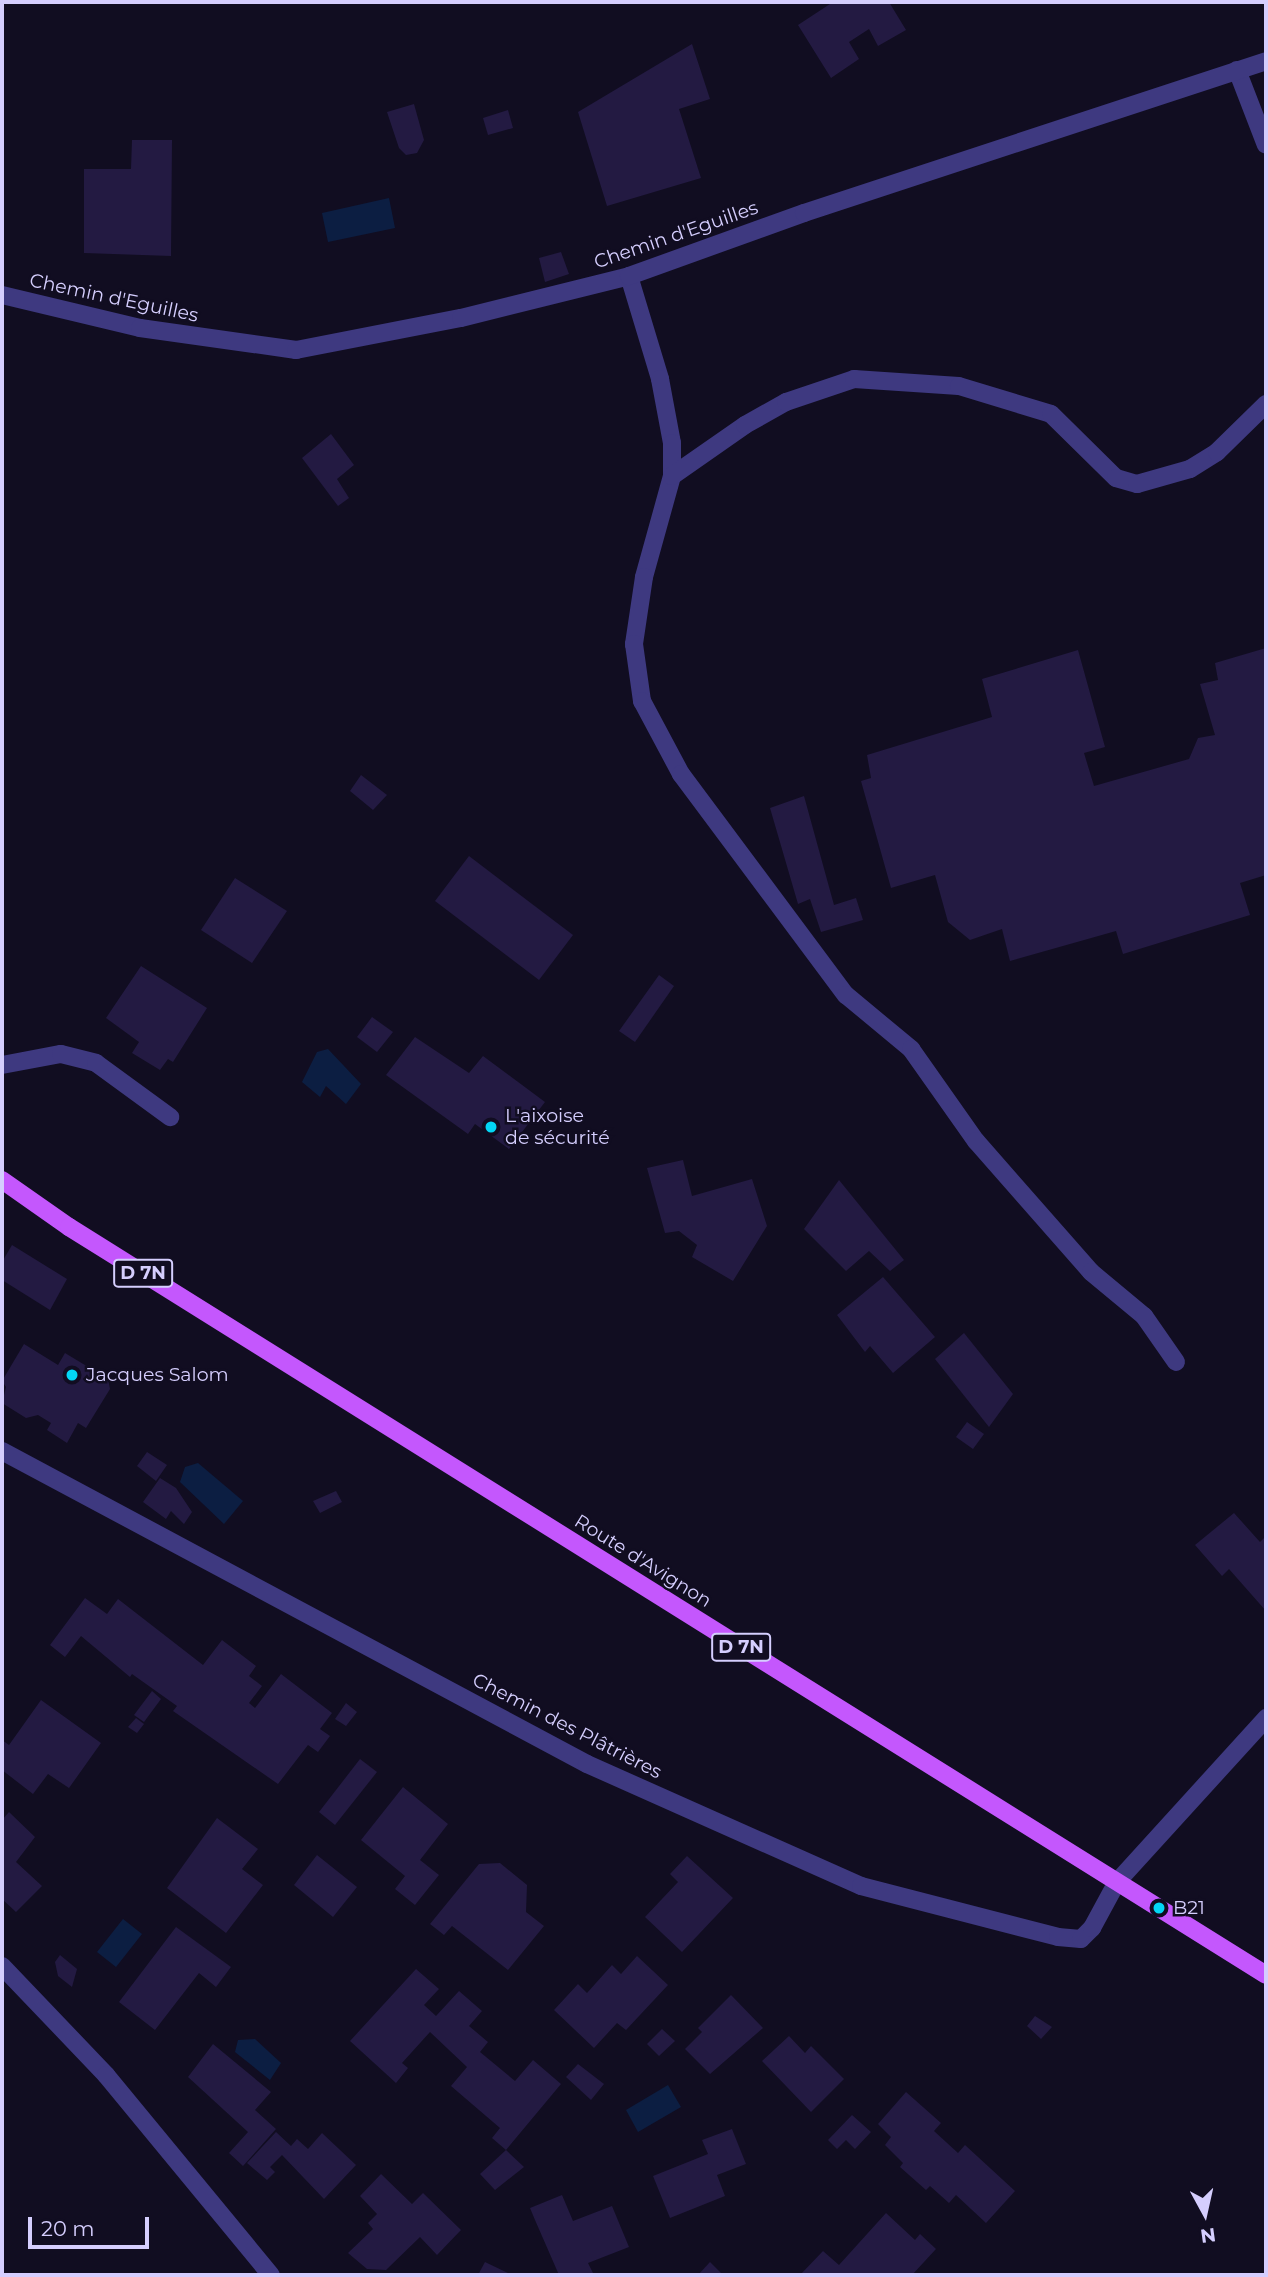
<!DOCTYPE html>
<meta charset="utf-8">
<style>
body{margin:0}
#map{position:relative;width:1268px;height:2277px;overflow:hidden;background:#110d21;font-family:Montserrat,sans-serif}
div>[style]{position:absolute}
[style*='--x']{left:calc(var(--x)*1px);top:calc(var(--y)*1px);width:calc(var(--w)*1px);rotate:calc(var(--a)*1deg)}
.water>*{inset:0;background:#0c1e42}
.building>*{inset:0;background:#231a42}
.minor>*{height:18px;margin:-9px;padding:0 9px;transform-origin:9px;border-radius:9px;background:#3e3980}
.major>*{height:18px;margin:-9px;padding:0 9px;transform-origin:9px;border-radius:9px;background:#c457fd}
.dots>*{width:19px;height:19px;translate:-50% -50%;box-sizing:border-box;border:4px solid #110d21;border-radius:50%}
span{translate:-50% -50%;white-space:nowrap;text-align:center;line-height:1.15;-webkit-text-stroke:5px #110d21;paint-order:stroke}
.shield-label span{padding:2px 5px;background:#110d21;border:2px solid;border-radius:5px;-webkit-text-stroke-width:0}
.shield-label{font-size:18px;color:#d5cefe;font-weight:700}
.street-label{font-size:19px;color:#d5cefe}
.poi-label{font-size:19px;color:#d5cefe}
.left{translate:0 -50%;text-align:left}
.frame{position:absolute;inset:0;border:4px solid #d5cefe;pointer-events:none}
.north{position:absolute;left:1170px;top:2179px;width:70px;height:70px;-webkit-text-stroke:5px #110d21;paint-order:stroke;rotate:172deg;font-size:19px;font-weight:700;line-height:28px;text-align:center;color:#d5cefe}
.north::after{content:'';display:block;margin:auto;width:24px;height:32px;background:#d5cefe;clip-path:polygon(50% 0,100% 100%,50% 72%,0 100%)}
.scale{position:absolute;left:28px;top:2217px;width:121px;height:32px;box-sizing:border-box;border:4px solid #d5cefe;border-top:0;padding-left:9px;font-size:21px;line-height:24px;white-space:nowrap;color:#d5cefe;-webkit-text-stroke:5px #110d21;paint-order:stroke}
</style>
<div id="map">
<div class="water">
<div style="clip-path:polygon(389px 198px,395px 228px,328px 242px,322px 213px)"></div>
<div style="clip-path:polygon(328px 1049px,361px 1084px,346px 1104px,326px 1086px,320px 1097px,302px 1082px,317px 1052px)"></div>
<div style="clip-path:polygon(198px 1463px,243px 1501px,224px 1524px,180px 1482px,185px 1467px)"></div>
<div style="clip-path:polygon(123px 1919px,142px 1934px,116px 1967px,97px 1952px)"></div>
<div style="clip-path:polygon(255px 2039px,281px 2063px,270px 2080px,235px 2052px,238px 2040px)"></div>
<div style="clip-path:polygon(668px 2085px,681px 2107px,638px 2132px,626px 2110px)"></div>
</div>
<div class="building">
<div style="clip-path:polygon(833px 2px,889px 2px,906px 30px,878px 46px,869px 29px,849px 42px,859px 59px,831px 78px,798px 25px)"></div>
<div style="clip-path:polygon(692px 44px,710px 99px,679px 109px,701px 178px,607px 206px,578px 112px)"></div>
<div style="clip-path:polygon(414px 104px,424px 140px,417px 153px,406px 155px,399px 148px,387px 112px)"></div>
<div style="clip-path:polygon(508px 110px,513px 128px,488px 135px,483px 118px)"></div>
<div style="clip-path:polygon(132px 140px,172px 140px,171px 256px,84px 253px,84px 169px,131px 169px)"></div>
<div style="clip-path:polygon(561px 252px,569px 274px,545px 282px,539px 258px)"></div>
<div style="clip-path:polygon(331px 434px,354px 465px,337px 479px,349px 498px,338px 506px,302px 458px)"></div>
<div style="clip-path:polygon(1266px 648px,1266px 875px,1240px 883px,1250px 915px,1123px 954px,1116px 931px,1010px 961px,1002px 929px,970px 940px,948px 922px,935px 875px,891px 888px,861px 781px,871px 778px,867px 755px,992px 717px,982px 679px,1078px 650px,1105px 747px,1084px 753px,1094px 786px,1189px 759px,1198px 738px,1215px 735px,1200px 684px,1218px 680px,1215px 663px)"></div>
<div style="clip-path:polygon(361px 775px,387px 795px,373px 810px,350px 791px)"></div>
<div style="clip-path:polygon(804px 796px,834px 905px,856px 898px,863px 920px,821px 932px,810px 899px,798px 904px,770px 808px)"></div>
<div style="clip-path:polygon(469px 856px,573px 935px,539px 980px,435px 901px)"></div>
<div style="clip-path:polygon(235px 878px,287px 911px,252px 963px,201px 930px)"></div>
<div style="clip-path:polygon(141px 966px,207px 1008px,173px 1062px,168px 1059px,160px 1070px,132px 1053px,139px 1042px,106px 1018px)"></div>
<div style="clip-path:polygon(659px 975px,674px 986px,635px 1042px,619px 1031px)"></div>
<div style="clip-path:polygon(372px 1017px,393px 1032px,377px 1052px,357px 1037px)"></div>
<div style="clip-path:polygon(415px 1037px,469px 1073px,483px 1056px,545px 1102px,509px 1149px,475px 1124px,468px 1134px,386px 1075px)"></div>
<div style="clip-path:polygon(683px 1160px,692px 1196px,752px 1179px,767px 1226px,733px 1281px,692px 1257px,697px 1245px,679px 1231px,665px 1233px,647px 1168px)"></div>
<div style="clip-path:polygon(839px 1180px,904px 1260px,890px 1271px,869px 1251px,846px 1271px,804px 1229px)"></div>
<div style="clip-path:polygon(12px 1245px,67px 1279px,50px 1310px,2px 1280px,2px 1262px)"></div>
<div style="clip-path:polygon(883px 1277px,935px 1337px,893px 1373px,870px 1346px,865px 1352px,837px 1315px)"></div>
<div style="clip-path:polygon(964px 1333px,1013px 1394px,989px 1427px,935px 1359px)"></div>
<div style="clip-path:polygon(24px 1344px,58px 1365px,65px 1353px,108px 1379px,110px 1389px,86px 1428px,78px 1423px,67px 1443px,47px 1430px,51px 1423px,38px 1415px,26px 1418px,2px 1403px,6px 1387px,2px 1381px)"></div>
<div style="clip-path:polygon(967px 1422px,984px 1434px,973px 1449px,956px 1437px)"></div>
<div style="clip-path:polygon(147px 1452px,167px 1465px,156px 1481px,137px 1466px)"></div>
<div style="clip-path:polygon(160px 1478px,176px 1488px,192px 1512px,184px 1524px,171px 1511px,166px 1519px,143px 1502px)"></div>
<div style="clip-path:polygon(336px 1491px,342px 1502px,320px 1513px,313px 1501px)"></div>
<div style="clip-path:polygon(1234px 1513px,1260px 1542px,1266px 1536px,1266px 1611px,1229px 1569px,1222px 1576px,1195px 1545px)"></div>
<div style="clip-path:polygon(85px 1598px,107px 1614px,118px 1599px,203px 1665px,222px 1640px,256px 1666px,249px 1676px,262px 1686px,249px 1703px,255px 1708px,281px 1674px,332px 1713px,320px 1729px,330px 1736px,318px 1752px,308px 1745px,278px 1784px,173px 1711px,177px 1706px,132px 1674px,130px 1677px,81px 1636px,65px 1657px,50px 1645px)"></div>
<div style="clip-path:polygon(152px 1691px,161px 1699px,144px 1722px,134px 1715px)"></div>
<div style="clip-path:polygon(41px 1700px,101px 1743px,69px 1788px,48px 1774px,33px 1794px,2px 1770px,2px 1740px,9px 1745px)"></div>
<div style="clip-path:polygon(346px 1703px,357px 1712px,346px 1726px,335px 1719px)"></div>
<div style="clip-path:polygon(136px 1718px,144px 1724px,137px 1733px,128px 1727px)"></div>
<div style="clip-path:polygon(360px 1759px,377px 1772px,335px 1825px,319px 1812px)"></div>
<div style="clip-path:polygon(403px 1787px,448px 1824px,420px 1860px,439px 1875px,415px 1905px,395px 1889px,405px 1876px,361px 1840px)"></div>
<div style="clip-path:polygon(9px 1812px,35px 1837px,16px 1862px,42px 1886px,16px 1912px,2px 1899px,2px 1820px)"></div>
<div style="clip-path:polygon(217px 1818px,258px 1849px,242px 1869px,263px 1885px,226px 1933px,167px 1888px)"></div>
<div style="clip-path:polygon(317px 1855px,357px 1887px,333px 1917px,294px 1885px)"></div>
<div style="clip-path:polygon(687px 1856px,733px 1898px,682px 1952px,645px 1917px,678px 1882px,670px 1874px)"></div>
<div style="clip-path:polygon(500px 1863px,527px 1885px,526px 1912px,544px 1926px,508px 1970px,452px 1926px,444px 1935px,430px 1924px,479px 1864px)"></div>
<div style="clip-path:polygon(176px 1927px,231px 1967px,216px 1987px,199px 1973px,155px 2030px,119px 2002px)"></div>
<div style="clip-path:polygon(60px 1955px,77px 1969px,72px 1987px,58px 1976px,55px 1962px)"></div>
<div style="clip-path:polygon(637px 1956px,668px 1985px,626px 2030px,617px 2023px,594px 2048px,554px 2010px,578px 1984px,587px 1993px,612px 1965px,621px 1974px)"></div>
<div style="clip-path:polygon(416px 1969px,439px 1989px,424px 2005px,436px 2016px,459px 1991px,482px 2011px,469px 2026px,488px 2042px,480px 2052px,515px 2081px,533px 2060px,561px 2084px,506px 2150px,492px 2138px,500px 2128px,451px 2086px,467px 2067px,430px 2032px,402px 2063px,408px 2068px,396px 2083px,350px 2041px)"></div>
<div style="clip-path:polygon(731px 1995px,763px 2028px,710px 2074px,685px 2049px,702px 2032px,698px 2028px)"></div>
<div style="clip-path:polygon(1035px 2016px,1052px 2027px,1041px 2039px,1027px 2026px)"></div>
<div style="clip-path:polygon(662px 2029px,675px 2041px,659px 2056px,647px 2044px)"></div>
<div style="clip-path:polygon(789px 2036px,805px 2053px,811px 2046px,844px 2079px,811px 2112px,762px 2061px)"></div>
<div style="clip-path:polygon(213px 2044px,271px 2092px,255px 2110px,276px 2129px,243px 2166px,229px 2153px,248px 2132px,188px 2077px)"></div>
<div style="clip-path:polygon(578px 2064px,604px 2084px,591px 2100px,566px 2077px)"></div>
<div style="clip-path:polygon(906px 2092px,941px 2123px,934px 2131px,958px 2153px,965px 2145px,1015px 2191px,986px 2223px,956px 2195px,949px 2203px,930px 2186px,926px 2190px,900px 2167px,903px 2163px,885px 2145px,891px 2137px,878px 2124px)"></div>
<div style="clip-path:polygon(852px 2115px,871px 2132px,855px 2149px,846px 2140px,837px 2149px,828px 2140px)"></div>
<div style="clip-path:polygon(732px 2129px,746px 2164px,717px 2175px,725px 2196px,670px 2218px,653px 2176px,708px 2154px,702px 2140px)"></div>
<div style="clip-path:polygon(276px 2132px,291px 2146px,297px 2139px,308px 2149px,322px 2133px,356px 2165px,324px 2199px,282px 2155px,270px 2167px,275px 2172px,267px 2180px,247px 2163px)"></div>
<div style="clip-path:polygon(506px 2150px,524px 2167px,495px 2190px,480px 2174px)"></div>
<div style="clip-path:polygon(381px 2174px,412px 2204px,423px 2193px,461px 2230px,437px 2255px,420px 2237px,386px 2270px,367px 2269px,348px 2253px,373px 2229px,368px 2223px,377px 2214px,360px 2196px)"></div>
<div style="clip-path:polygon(562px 2195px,573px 2221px,612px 2206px,629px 2247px,588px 2263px,594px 2275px,559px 2275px,535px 2220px,530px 2208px)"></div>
<div style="clip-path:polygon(886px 2213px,915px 2240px,920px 2234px,936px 2249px,912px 2275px,800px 2275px,823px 2251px,839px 2265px)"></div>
<div style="clip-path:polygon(485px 2262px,512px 2275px,478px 2275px)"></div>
<div style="clip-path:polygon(710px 2262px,723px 2275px,698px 2275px)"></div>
</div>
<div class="minor">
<div style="--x:1237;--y:70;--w:80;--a:68.9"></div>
<div style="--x:629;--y:276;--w:108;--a:73.2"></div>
<div style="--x:660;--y:379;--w:65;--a:79.4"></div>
<div style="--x:672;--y:443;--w:33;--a:90"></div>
<div style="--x:672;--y:476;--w:105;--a:105.5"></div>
<div style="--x:644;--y:577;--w:68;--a:98.5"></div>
<div style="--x:634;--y:644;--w:58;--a:82"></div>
<div style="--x:642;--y:701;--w:83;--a:61.9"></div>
<div style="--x:681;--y:774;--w:276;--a:53.3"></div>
<div style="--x:846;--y:995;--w:85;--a:39.7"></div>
<div style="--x:911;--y:1049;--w:113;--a:54.8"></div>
<div style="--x:976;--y:1141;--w:174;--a:48.7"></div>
<div style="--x:1091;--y:1272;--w:69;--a:39.7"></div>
<div style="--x:1144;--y:1316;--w:56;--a:55.2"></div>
<div style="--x:2;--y:295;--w:142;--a:13.4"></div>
<div style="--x:140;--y:328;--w:158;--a:8"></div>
<div style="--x:296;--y:350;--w:168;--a:-11"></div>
<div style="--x:461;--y:318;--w:173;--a:-14"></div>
<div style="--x:629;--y:276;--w:186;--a:-19.8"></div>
<div style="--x:804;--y:213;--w:486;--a:-18.2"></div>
<div style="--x:672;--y:476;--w:89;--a:-34.9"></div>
<div style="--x:745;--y:425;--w:47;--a:-29.3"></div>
<div style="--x:786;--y:402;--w:72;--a:-18.7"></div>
<div style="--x:854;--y:379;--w:105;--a:3.8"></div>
<div style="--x:959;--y:386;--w:96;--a:16.9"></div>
<div style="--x:1051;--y:414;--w:91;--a:44.6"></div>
<div style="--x:1116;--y:478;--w:22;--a:16"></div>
<div style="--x:1137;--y:484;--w:55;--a:-15.8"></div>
<div style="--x:1190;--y:469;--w:32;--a:-32"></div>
<div style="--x:1217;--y:452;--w:69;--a:-44.4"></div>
<div style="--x:2;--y:1065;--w:60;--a:-10.6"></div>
<div style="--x:61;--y:1054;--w:36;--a:14"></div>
<div style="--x:96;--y:1063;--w:92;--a:36.1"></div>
<div style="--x:2;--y:1451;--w:663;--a:28.15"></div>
<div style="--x:587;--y:1764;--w:300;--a:24"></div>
<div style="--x:861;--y:1886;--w:203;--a:14.5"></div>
<div style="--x:1058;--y:1937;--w:23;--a:5"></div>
<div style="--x:1081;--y:1939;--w:16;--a:-45"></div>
<div style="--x:1092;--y:1928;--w:52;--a:-61.5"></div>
<div style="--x:1117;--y:1882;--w:222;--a:-47.7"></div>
<div style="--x:2;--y:1966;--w:151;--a:46.3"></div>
<div style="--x:106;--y:2075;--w:259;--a:50.5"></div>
</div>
<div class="major">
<div style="--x:2;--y:1180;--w:82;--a:35"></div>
<div style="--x:69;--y:1227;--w:1411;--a:32"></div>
</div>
<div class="dots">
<div style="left:491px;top:1127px;background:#03d6f5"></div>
<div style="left:72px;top:1375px;background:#03d6f5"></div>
<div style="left:1159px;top:1908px;background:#03d6f5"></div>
</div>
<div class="shield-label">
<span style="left:143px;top:1273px">D 7N</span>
<span style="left:741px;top:1647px">D 7N</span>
</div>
<div class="street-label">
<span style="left:676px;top:235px;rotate:-19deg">Chemin d'Eguilles</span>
<span style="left:114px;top:298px;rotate:12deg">Chemin d'Eguilles</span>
<span style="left:643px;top:1561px;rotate:32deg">Route d'Avignon</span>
<span style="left:567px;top:1726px;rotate:27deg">Chemin des Plâtrières</span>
</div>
<div class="poi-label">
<span class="left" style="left:505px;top:1127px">L'aixoise<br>de sécurité</span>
<span class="left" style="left:86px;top:1375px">Jacques Salom</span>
<span class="left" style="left:1173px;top:1908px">B21</span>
</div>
<div class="frame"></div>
<div class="north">N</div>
<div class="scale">20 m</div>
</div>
